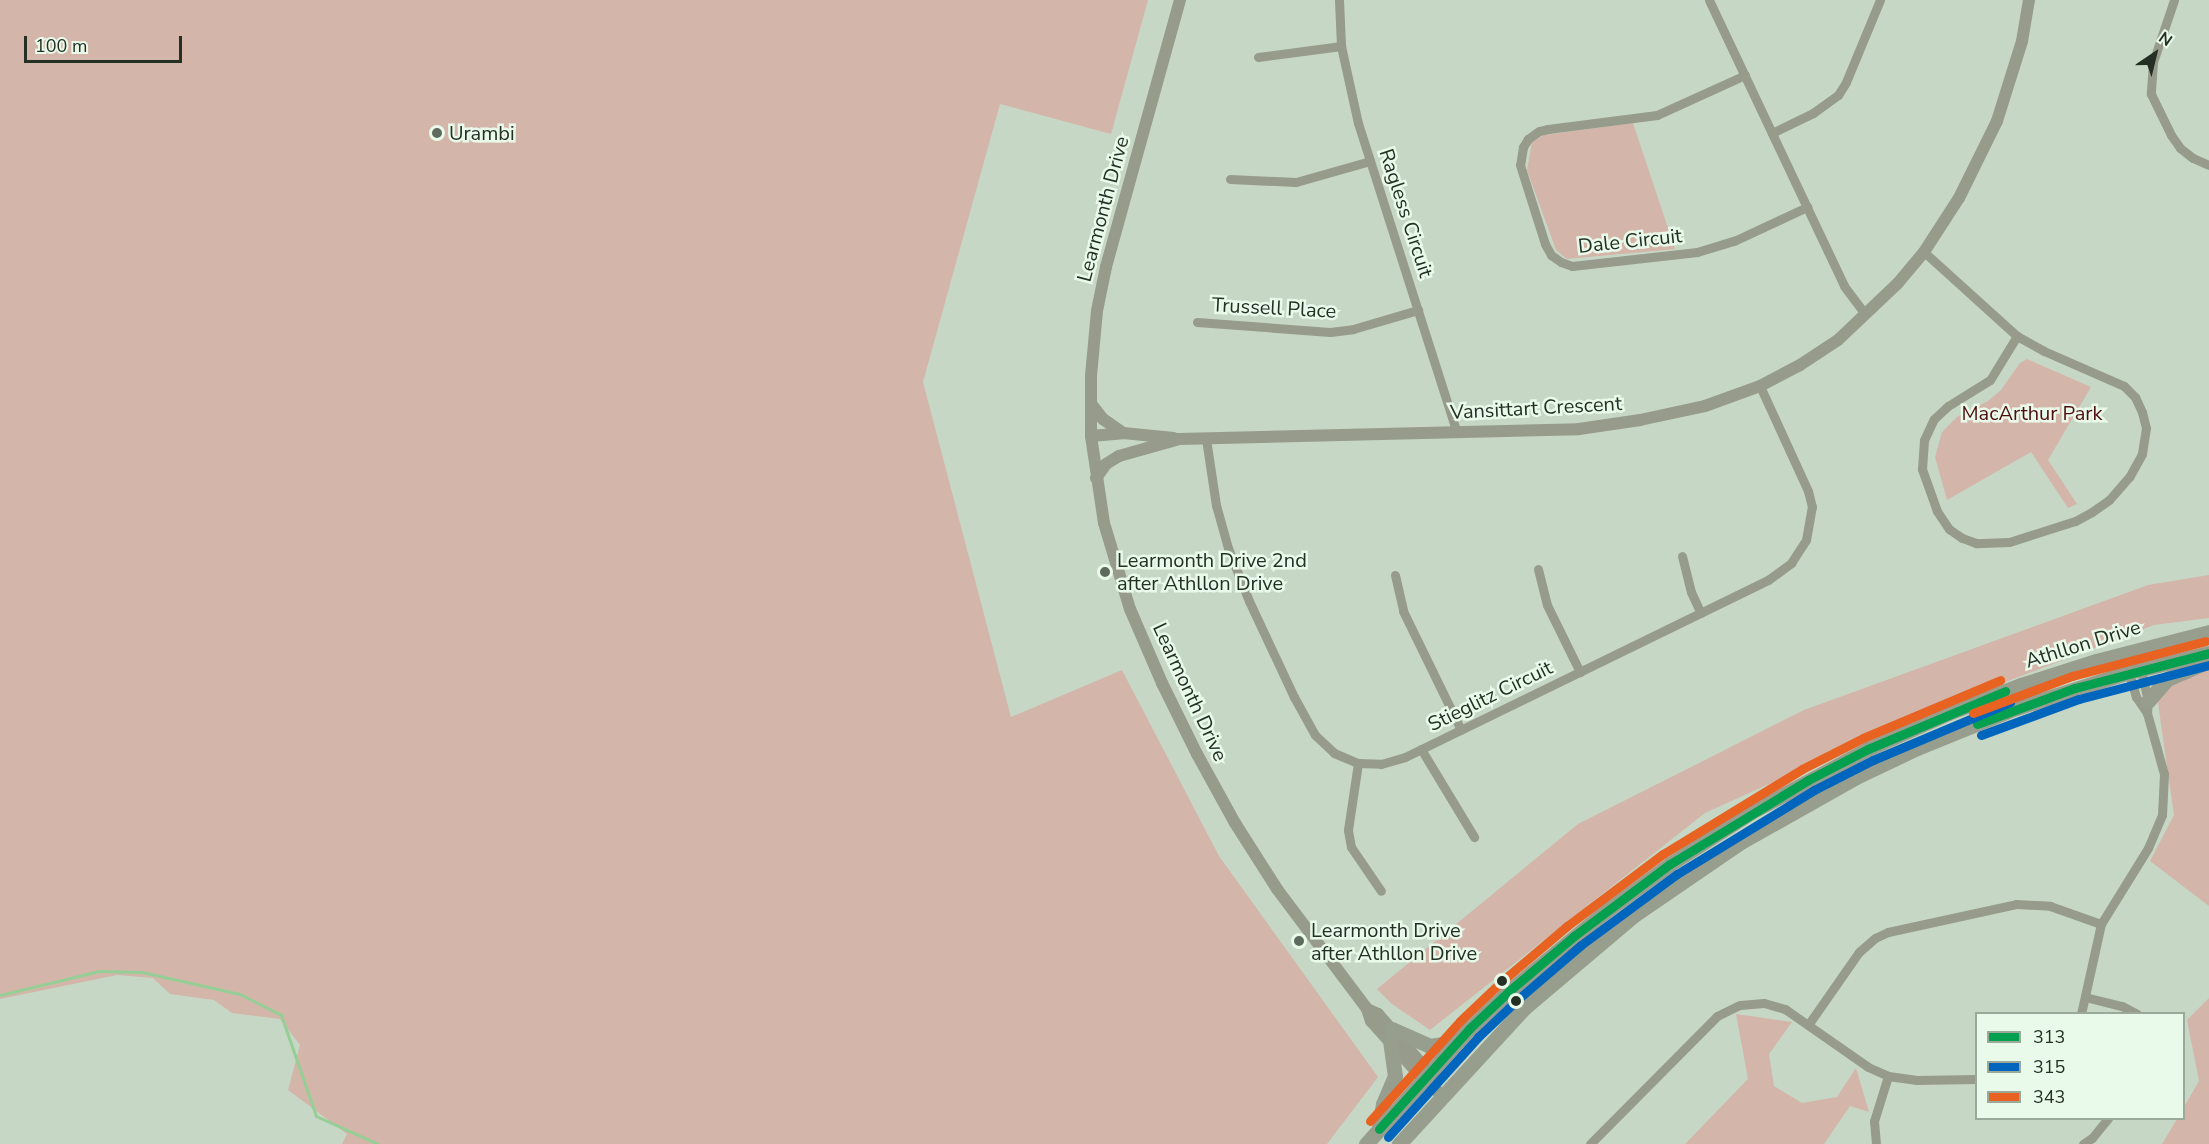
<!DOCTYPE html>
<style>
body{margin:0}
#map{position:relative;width:2209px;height:1144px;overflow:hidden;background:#c6d7c5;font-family:"Nunito Sans",sans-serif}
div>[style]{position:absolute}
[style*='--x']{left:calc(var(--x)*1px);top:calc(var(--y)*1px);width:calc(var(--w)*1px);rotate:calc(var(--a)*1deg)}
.green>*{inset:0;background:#d4b5aa}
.stream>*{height:3px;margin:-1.5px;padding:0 1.5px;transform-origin:1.5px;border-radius:1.5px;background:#95cf95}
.minor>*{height:9px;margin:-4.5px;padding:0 4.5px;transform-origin:4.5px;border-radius:4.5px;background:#979b8b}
.tertiary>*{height:12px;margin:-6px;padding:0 6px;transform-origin:6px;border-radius:6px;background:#979b8b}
.primary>*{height:15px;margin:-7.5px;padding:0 7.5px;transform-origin:7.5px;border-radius:7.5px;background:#979e8e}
.bus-1>*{height:9px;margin:-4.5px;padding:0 4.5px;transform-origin:4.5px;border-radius:4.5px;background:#02a04f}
.bus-2>*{height:9px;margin:-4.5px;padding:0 4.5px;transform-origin:4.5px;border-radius:4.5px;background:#0065bd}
.bus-3>*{height:9px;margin:-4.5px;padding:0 4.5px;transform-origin:4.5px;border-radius:4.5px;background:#e86222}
.dots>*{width:16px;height:16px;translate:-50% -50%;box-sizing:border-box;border:3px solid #eafaea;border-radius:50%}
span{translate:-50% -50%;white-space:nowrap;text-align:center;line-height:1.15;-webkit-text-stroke:5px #eafaea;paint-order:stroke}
.poi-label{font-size:20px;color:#243023}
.left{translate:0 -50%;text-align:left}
.street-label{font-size:20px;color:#243023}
.park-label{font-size:20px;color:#4e0d0f}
.legend{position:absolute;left:1975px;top:1012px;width:210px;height:108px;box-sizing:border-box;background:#eafaea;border:2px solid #9ba99a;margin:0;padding:8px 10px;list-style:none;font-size:18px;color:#243023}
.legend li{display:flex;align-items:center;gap:12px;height:30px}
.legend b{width:30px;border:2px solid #9ba99a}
.north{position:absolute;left:2125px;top:24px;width:60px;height:60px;-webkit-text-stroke:4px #eafaea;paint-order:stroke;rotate:35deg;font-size:16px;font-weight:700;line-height:24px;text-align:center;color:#243023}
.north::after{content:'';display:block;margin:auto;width:21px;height:27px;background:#243023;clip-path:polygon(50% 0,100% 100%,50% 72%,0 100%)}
.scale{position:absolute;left:24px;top:36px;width:158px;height:27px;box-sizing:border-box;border:3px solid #243023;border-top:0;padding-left:8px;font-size:18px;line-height:21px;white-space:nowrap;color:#243023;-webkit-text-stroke:4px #eafaea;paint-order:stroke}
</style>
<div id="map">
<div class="green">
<div style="clip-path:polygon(0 0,1148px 0,1111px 134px,1000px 104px,923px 382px,1011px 717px,1122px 670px,1219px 856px,1378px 1077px,1327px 1144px,342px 1144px,347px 1134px,288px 1090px,300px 1045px,280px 1019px,232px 1013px,214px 1000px,170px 994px,153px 978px,117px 975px,0 999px)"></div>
<div style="clip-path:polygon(1633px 123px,1675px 249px,1567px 259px,1556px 250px,1527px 170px,1532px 142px,1544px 135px)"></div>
<div style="clip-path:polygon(2027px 359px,2091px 387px,2048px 460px,2077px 504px,2068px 508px,2031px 452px,1947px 500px,1935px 457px,1942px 432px,1957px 417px,1988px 401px,2001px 390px,2020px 363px)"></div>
<div style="clip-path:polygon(2209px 575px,2209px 618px,2154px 625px,1925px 713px,1705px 813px,1430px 1030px,1392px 1004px,1377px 989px,1578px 824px,1804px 710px,2148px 585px)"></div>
<div style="clip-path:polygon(2209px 667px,2209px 906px,2150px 861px,2174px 815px,2154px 675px)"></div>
<div style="clip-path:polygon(2209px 998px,2209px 1144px,2162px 1144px,2177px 1119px,2184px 1118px,2184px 1107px,2199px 1081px,2187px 1020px)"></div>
<div style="clip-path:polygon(1736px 1014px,1792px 1022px,1769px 1054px,1774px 1086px,1802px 1103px,1837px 1097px,1856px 1068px,1869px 1112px,1850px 1106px,1824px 1144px,1685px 1144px,1748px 1079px)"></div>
</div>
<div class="stream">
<div style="--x:0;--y:995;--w:102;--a:-13.6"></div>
<div style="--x:99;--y:971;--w:43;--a:1.3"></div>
<div style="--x:142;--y:972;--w:100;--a:12.7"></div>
<div style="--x:240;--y:994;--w:46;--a:27.1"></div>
<div style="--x:281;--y:1015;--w:107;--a:70.9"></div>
<div style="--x:316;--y:1116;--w:68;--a:24.3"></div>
</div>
<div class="minor">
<div style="--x:1339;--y:0;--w:46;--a:87.5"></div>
<div style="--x:1341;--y:46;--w:79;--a:77.6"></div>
<div style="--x:1358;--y:123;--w:325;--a:72.3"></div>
<div style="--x:1709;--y:0;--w:316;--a:64.7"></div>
<div style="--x:1844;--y:286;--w:35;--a:53"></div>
<div style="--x:2174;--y:0;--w:65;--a:108.7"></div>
<div style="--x:2153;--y:62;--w:32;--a:94"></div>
<div style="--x:2151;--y:94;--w:46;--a:64"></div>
<div style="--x:2171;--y:135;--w:16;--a:55"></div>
<div style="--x:2180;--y:148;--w:16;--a:38"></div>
<div style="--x:2193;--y:158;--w:17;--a:24"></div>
<div style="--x:1258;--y:57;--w:84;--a:-7.5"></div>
<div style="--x:1745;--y:75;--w:97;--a:155.6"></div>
<div style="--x:1657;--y:115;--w:110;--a:172.7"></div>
<div style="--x:1548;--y:129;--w:9;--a:167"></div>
<div style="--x:1539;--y:131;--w:14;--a:144"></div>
<div style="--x:1528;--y:139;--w:9;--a:122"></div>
<div style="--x:1523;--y:147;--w:18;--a:99"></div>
<div style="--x:1520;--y:165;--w:83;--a:72.4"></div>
<div style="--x:1545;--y:244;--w:13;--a:61"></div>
<div style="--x:1551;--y:255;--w:12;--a:35"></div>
<div style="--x:1561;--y:262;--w:12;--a:20"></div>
<div style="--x:1572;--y:266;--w:126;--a:-6.4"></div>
<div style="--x:1697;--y:252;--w:39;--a:-17"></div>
<div style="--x:1734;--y:241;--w:81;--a:-25"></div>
<div style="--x:1772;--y:133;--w:46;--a:-26"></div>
<div style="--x:1813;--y:113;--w:31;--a:-36"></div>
<div style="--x:1838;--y:95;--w:15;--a:-58"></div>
<div style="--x:1846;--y:82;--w:89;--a:-67.5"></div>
<div style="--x:1230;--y:179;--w:66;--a:2.6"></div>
<div style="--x:1296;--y:182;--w:77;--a:-15.8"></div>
<div style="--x:1924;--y:252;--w:125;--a:42.1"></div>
<div style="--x:2017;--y:336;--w:31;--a:29"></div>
<div style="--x:2044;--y:351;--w:87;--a:23.6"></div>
<div style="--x:2124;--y:386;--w:16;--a:45"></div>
<div style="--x:2135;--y:397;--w:17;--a:65"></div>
<div style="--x:2142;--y:412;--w:16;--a:76"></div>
<div style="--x:2146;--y:428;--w:26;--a:99"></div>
<div style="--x:2142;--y:454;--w:26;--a:119"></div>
<div style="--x:2129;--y:477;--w:30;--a:131"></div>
<div style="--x:2109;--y:500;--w:21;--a:145"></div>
<div style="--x:2092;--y:512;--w:19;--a:152"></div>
<div style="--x:2075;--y:521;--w:69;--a:162.3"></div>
<div style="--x:2009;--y:542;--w:33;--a:178"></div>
<div style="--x:1976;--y:543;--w:15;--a:-160"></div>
<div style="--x:1962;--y:538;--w:16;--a:-145"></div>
<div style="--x:1949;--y:529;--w:22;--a:-124"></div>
<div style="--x:1937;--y:511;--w:45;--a:-109.7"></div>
<div style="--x:1922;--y:469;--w:29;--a:-86"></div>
<div style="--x:1924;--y:440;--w:23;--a:-65"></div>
<div style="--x:1934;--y:419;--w:19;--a:-43"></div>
<div style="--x:1948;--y:406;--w:49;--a:-31.8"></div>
<div style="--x:1990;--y:380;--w:52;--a:-58.5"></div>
<div style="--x:1197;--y:322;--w:133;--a:4.3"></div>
<div style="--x:1330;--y:332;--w:23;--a:-7"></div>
<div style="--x:1353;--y:329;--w:68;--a:-16.3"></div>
<div style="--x:1206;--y:439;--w:67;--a:81.4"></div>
<div style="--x:1216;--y:505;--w:45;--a:74.4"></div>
<div style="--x:1228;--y:548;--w:57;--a:68.4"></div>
<div style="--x:1249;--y:601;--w:106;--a:64.9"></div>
<div style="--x:1294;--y:697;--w:43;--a:61.1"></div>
<div style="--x:1315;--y:735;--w:26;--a:43"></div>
<div style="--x:1334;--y:753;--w:26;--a:23"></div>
<div style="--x:1358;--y:763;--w:23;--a:2"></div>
<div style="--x:1381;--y:764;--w:25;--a:-16"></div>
<div style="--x:1405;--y:757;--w:404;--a:-26"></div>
<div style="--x:1768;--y:580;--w:29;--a:-36"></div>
<div style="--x:1791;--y:563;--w:27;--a:-57"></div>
<div style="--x:1806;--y:540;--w:34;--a:-80"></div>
<div style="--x:1812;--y:507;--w:16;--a:-104"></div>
<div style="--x:1808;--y:491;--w:115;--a:-114.6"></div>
<div style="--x:1682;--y:556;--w:37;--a:76"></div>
<div style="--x:1691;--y:592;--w:23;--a:65"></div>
<div style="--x:1538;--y:569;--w:37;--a:76"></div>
<div style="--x:1547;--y:605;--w:75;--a:63.8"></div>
<div style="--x:1395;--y:575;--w:37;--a:77"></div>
<div style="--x:1403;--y:611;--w:132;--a:64"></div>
<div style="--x:2123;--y:653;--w:46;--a:73.5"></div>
<div style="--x:2136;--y:697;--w:19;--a:55"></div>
<div style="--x:1421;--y:749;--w:103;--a:58.9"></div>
<div style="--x:1358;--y:763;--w:68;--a:98.5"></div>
<div style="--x:1348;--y:830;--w:17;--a:80"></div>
<div style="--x:1351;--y:847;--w:53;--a:55.7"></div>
<div style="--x:2085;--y:997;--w:38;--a:14"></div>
<div style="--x:2122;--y:1006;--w:17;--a:28"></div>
<div style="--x:2081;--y:1014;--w:92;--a:-77.5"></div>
<div style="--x:2101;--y:924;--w:89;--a:-58.3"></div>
<div style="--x:2148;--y:848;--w:36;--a:-67"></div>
<div style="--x:2162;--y:815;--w:41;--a:-87.2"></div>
<div style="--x:2164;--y:774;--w:63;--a:-105.6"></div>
<div style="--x:2147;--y:713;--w:12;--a:-85"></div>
<div style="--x:2148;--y:701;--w:53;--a:-103"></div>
<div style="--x:1808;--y:1025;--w:89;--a:-55.1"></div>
<div style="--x:1859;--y:952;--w:21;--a:-41"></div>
<div style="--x:1875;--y:938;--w:14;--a:-25"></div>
<div style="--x:1888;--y:932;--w:131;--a:-12.3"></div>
<div style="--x:2016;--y:904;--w:34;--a:3"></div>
<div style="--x:2050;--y:906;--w:54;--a:19.4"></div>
<div style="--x:1590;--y:1144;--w:180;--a:-45.2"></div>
<div style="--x:1717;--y:1016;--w:25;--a:-26"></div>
<div style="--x:1740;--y:1005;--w:24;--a:-5"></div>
<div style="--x:1764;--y:1003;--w:22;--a:16"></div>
<div style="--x:1785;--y:1009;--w:101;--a:34.9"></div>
<div style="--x:1868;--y:1067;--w:22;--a:24"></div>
<div style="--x:1888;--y:1076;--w:29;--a:8"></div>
<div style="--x:1917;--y:1080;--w:59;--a:-1"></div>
<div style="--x:1876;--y:1144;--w:23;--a:-95"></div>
<div style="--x:1874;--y:1121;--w:47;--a:-72.7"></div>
<div style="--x:2083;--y:1144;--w:11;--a:-34"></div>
<div style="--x:2092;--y:1138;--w:26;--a:-51"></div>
</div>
<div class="tertiary">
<div style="--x:1180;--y:0;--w:277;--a:105.5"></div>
<div style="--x:1106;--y:267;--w:45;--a:101.6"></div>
<div style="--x:1097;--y:311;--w:65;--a:95.3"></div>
<div style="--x:1091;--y:376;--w:60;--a:90"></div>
<div style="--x:1091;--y:436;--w:88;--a:81.5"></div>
<div style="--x:1104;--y:523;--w:90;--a:73.2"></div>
<div style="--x:1130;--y:609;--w:81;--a:66.6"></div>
<div style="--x:1162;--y:683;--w:79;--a:63.8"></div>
<div style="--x:1197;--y:754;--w:79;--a:61.2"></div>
<div style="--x:1235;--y:823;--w:78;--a:57.5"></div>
<div style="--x:1277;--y:889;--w:150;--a:53.1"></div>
<div style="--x:1367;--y:1009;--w:13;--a:72"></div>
<div style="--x:1371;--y:1021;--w:79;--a:48.1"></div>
<div style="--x:1424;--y:1080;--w:23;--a:40"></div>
<div style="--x:1092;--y:405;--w:18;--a:52"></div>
<div style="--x:1103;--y:419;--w:24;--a:35"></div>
<div style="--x:1091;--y:436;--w:32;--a:-5"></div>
<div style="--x:1123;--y:433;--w:51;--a:5.6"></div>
<div style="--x:1096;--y:478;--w:17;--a:-54"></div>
<div style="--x:1106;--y:464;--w:15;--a:-32"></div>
<div style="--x:1119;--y:456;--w:62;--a:-15.8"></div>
<div style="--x:1179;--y:439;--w:400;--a:-1.4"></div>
<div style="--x:1579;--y:429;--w:62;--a:-8.4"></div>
<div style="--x:1640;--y:420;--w:66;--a:-12.2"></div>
<div style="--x:1705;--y:406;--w:59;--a:-20"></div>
<div style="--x:1760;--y:386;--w:45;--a:-27.7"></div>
<div style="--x:1800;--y:365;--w:45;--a:-33.3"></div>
<div style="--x:1838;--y:340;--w:83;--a:-43.5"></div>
<div style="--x:1898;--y:283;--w:40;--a:-50"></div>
<div style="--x:1924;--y:252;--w:64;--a:-57.1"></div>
<div style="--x:1959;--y:198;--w:86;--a:-63.7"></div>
<div style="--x:1997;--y:121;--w:84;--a:-72.6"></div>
<div style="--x:2022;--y:41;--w:42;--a:-80.3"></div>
<div style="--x:1367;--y:1009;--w:12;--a:24"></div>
<div style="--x:1378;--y:1014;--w:85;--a:48.8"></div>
</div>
<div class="primary">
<div style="--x:2148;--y:701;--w:29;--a:-49"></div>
<div style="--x:2167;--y:679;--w:46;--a:-23.2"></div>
<div style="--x:1392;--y:1029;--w:42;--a:24.1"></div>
<div style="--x:1430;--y:1046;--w:18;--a:-9"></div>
<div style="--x:1448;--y:1043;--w:12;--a:-35"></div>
<div style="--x:1379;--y:1129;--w:25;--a:-81"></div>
<div style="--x:1383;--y:1104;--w:30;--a:-67"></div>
<div style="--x:1395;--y:1076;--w:34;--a:-98"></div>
<div style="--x:1366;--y:1144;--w:154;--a:-48.2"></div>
<div style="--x:1469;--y:1029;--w:55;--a:-43.5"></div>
<div style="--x:1509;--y:991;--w:124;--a:-39.5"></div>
<div style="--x:1605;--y:912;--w:81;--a:-36.4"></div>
<div style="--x:1670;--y:864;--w:96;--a:-32.7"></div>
<div style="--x:1751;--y:812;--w:133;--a:-28.3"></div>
<div style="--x:1868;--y:749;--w:88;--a:-24.2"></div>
<div style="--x:1948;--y:713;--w:78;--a:-21"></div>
<div style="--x:2021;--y:685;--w:79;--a:-17.7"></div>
<div style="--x:2096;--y:661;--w:117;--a:-14.4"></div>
<div style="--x:1399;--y:1144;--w:185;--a:-47.4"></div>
<div style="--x:1524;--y:1008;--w:144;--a:-40.2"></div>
<div style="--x:1634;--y:915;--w:127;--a:-34.4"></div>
<div style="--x:1739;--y:843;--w:134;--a:-29.4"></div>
<div style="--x:1856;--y:777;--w:68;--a:-25.4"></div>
<div style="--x:1917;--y:748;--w:107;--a:-22"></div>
<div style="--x:2016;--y:708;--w:119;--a:-17.7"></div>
<div style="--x:2129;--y:672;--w:82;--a:-13.4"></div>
</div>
<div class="bus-1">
<div style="--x:1977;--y:724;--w:104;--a:-20.2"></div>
<div style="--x:2075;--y:688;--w:138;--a:-14.6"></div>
<div style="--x:1379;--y:1129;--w:135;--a:-48"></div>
<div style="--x:1469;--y:1029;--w:55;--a:-43.5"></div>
<div style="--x:1509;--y:991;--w:85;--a:-40.2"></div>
<div style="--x:1574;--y:936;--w:120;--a:-36.9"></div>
<div style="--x:1670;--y:864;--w:162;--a:-31.3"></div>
<div style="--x:1808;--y:780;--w:68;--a:-27.3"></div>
<div style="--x:1868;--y:749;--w:149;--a:-22.9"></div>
</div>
<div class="bus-2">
<div style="--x:1981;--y:735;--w:104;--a:-20.2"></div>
<div style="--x:2079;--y:699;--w:134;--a:-14.7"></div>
<div style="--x:1388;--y:1137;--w:135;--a:-48"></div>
<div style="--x:1478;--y:1037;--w:54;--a:-43.5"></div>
<div style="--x:1517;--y:1000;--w:84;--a:-40.7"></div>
<div style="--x:1581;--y:945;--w:119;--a:-36.5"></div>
<div style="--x:1677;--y:874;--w:161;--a:-31.5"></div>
<div style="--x:1814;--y:790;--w:66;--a:-27"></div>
<div style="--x:1873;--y:760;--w:149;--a:-22.9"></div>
</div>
<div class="bus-3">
<div style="--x:1973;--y:713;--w:106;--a:-20.5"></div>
<div style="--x:2072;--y:676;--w:138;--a:-14.6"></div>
<div style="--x:1370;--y:1121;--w:135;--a:-48"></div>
<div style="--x:1460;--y:1021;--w:57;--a:-43.6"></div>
<div style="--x:1501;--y:982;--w:87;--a:-40.3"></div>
<div style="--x:1567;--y:926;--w:120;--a:-36.9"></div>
<div style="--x:1663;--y:854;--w:163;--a:-31.4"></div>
<div style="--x:1802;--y:769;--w:68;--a:-26.9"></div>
<div style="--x:1863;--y:738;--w:149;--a:-22.9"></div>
</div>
<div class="dots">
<div style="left:437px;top:133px;background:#5d6a5c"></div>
<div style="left:1105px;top:572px;background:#5d6a5c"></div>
<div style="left:1299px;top:941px;background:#5d6a5c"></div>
<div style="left:1502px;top:981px;background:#243023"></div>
<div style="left:1516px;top:1001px;background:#243023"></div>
</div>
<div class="poi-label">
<span class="left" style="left:449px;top:133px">Urambi</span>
<span class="left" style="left:1117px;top:572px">Learmonth Drive 2nd<br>after Athllon Drive</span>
<span class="left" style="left:1311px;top:942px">Learmonth Drive<br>after Athllon Drive</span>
</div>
<div class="street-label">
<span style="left:1103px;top:209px;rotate:-75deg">Learmonth Drive</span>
<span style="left:1406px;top:213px;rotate:72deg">Ragless Circuit</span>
<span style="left:1630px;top:241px;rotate:-6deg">Dale Circuit</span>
<span style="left:1274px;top:308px;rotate:3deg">Trussell Place</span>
<span style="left:1536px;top:408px;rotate:-3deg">Vansittart Crescent</span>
<span style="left:2083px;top:644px;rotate:-17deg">Athllon Drive</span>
<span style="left:1190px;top:692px;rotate:65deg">Learmonth Drive</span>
<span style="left:1490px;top:696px;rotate:-26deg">Stieglitz Circuit</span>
</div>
<div class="park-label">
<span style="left:2032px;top:413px">MacArthur Park</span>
</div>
<ul class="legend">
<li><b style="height:8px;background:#02a04f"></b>313</li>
<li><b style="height:8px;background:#0065bd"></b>315</li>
<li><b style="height:8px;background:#e86222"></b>343</li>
</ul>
<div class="north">N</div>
<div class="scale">100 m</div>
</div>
